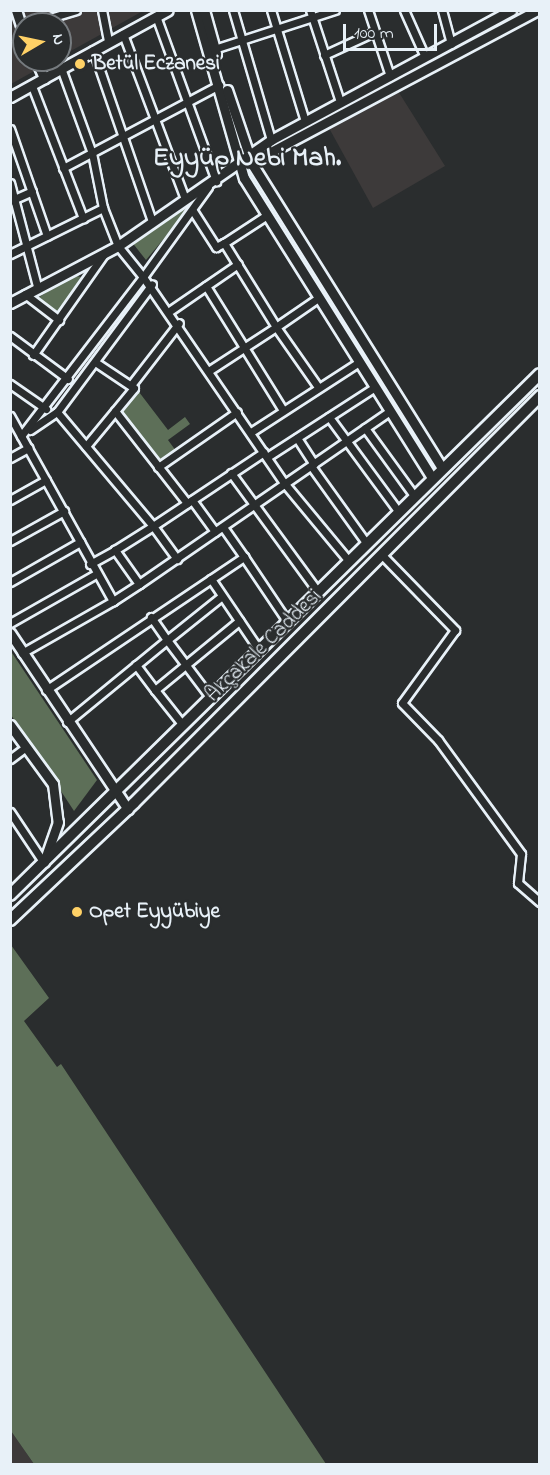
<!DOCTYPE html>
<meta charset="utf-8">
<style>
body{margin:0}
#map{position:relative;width:550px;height:1475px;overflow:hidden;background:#2a2d2e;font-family:"Indie Flower",sans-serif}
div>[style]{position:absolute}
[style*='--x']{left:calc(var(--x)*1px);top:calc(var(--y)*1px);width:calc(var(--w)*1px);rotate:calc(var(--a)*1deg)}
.built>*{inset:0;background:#3d3a3a}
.green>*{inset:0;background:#5d6f58}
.roads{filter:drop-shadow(2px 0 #e8f1f8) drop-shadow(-2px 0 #e8f1f8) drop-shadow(0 2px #e8f1f8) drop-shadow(0 -2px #e8f1f8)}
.street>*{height:7px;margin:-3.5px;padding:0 3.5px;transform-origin:3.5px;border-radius:3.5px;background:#2a2d2e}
.secondary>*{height:9px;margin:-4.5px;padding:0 4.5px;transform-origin:4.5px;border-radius:4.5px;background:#2a2d2e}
.primary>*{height:10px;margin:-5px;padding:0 5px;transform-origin:5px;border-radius:5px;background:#2a2d2e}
.dots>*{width:16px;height:16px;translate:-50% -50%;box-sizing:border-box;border:3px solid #2a2d2e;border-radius:50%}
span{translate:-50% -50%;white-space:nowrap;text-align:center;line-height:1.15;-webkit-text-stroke:4.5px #2a2d2e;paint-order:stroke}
.poi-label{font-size:21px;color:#e8f1f8;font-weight:700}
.left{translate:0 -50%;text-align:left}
.street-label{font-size:21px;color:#e8f1f8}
.district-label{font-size:27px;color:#e8f1f8;font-weight:700}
.frame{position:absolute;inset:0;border:12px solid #e8f1f8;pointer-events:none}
.north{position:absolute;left:12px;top:12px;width:60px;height:60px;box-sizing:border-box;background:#2a2d2e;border:2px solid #767b7f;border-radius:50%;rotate:81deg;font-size:16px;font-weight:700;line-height:24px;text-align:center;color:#e8f1f8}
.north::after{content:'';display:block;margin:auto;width:21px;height:27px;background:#ffd166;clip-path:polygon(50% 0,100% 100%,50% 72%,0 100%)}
.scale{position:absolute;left:343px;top:24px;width:94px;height:27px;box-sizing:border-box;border:3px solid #e8f1f8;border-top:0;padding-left:8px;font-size:18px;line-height:21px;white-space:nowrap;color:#e8f1f8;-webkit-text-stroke:4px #2a2d2e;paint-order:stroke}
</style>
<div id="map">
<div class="built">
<div style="clip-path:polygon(11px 11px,143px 11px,60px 57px,60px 24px,24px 24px,24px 60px,54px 60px,11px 84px)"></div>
<div style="clip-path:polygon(398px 91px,445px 166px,373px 208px,329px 128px)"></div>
<div style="clip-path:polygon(11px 1431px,34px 1464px,11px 1464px)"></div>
</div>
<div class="green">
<div style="clip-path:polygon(185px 205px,187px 211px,146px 260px,131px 241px)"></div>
<div style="clip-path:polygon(72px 275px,81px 277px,58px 315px,38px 298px)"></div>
<div style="clip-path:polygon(139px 392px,168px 430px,185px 417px,190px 424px,168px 440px,176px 451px,161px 461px,121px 411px)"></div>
<div style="clip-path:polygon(10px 650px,97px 780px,74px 811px,11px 715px)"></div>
<div style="clip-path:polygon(11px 945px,49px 998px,24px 1021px,57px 1067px,61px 1064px,326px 1464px,34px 1464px,11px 1431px)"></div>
</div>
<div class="roads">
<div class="street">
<div style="--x:102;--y:10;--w:33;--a:79"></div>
<div style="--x:233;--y:10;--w:135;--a:73.7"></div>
<div style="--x:271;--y:10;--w:116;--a:73"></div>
<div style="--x:310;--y:10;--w:97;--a:71.9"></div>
<div style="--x:368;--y:10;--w:70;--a:71.6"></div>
<div style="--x:404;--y:10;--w:51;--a:65.9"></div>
<div style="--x:442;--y:10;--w:35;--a:75"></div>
<div style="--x:156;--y:16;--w:176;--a:70"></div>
<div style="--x:30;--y:24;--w:48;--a:-16.9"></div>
<div style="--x:123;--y:34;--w:176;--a:69.4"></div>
<div style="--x:214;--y:49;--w:127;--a:-17.9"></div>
<div style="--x:93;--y:50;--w:181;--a:71"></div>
<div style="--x:324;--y:55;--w:55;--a:-24.7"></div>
<div style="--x:61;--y:68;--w:90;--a:70"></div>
<div style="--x:92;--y:153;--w:56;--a:78.7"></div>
<div style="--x:103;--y:208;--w:41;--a:68.5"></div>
<div style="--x:118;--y:246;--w:40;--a:51"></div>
<div style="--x:143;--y:277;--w:111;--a:-54.2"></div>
<div style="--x:32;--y:86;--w:142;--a:68.9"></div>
<div style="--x:10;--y:129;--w:113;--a:70.9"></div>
<div style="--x:63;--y:168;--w:177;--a:-28"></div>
<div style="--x:10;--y:183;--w:106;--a:75.3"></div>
<div style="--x:10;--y:201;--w:24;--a:-24"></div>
<div style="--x:193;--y:211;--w:43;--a:57.4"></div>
<div style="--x:216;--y:247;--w:9;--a:-27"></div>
<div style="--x:267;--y:215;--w:51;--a:146.9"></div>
<div style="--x:224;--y:243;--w:99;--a:58.2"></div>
<div style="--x:276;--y:327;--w:51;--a:-34.6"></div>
<div style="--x:10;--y:254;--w:104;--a:-26.3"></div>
<div style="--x:206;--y:286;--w:146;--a:58.2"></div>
<div style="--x:25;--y:294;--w:43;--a:37.4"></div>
<div style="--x:171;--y:310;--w:81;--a:-34.5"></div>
<div style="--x:10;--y:336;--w:72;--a:36.6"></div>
<div style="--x:33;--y:355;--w:123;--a:-54.9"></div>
<div style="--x:210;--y:370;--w:79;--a:-33.1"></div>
<div style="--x:276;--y:327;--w:73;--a:55"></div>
<div style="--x:10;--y:384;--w:44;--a:34.8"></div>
<div style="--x:131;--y:385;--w:78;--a:-52.3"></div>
<div style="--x:115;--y:411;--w:117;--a:52"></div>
<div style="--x:57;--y:412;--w:149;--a:49.9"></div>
<div style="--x:153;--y:526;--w:133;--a:-33.7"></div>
<div style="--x:10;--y:416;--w:212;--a:60.9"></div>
<div style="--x:113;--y:601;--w:105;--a:150.3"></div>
<div style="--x:329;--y:417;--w:117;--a:53.7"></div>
<div style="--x:365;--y:428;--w:82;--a:54"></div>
<div style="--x:30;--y:430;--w:32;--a:-34"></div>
<div style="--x:57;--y:412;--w:159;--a:-53.4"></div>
<div style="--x:251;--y:432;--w:129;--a:-32.9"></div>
<div style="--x:21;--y:436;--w:200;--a:-52.5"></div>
<div style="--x:143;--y:277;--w:251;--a:55.6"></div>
<div style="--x:285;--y:484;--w:100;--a:50.3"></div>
<div style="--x:297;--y:438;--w:31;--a:57"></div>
<div style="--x:86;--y:446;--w:75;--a:-50.4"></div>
<div style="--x:134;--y:388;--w:47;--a:-146.3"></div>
<div style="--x:267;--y:457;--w:129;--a:-32.9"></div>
<div style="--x:10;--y:458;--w:21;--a:-29"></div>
<div style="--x:311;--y:466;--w:96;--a:54.3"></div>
<div style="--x:158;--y:467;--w:96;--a:-34.8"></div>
<div style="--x:231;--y:473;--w:147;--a:53.8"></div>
<div style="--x:10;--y:500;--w:41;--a:-29.1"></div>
<div style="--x:192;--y:500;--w:39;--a:54"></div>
<div style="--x:10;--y:541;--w:62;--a:-29.1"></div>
<div style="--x:382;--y:555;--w:105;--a:45.8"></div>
<div style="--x:455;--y:630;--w:90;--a:126"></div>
<div style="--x:402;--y:703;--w:52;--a:45.8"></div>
<div style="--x:438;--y:740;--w:141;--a:53.9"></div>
<div style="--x:521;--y:854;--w:29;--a:96"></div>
<div style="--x:518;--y:883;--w:29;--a:41"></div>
<div style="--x:244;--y:557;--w:77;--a:56.1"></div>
<div style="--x:90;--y:564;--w:29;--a:-29"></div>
<div style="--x:211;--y:579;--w:86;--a:55.9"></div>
<div style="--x:10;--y:582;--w:81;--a:-29.7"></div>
<div style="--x:139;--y:584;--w:305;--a:-34.6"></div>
<div style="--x:113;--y:601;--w:31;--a:-33"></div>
<div style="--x:139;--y:584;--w:42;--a:-125.2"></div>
<div style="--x:115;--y:550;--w:45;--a:-32.3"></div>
<div style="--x:153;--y:526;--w:41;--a:54"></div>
<div style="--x:10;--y:623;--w:99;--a:-29.7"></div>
<div style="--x:136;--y:665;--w:31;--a:53"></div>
<div style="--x:155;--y:690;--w:109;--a:-39.4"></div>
<div style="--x:46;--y:690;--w:239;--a:-33.9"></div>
<div style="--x:244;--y:557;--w:37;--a:-125"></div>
<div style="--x:155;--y:690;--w:43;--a:51.5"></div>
<div style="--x:210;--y:697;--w:71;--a:-127"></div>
<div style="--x:167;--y:640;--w:70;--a:-38.7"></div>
<div style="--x:67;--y:722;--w:129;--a:-39.4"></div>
<div style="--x:167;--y:640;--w:28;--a:-125"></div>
<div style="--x:10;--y:759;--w:20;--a:-37"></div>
<div style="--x:10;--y:812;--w:61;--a:56.3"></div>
</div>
<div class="secondary">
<div style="--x:16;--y:10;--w:25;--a:72"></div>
<div style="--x:196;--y:10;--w:175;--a:74.1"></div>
<div style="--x:244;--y:178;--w:352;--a:57.9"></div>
<div style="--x:204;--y:10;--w:45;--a:74.4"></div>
<div style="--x:36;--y:60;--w:20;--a:66"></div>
<div style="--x:44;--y:78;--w:141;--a:-28.7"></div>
<div style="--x:227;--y:90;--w:78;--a:71.3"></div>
<div style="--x:252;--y:164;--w:356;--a:58"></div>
<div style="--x:10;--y:97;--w:39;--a:-29"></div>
<div style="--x:248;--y:164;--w:328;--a:-28"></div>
<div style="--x:10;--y:303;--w:122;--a:-27.8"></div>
<div style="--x:118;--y:246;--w:186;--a:-34.7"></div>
<div style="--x:271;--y:140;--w:273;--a:-28.4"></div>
<div style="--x:10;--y:633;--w:212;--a:56.2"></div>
<div style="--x:10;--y:725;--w:73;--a:53.9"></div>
<div style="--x:53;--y:784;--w:38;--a:83"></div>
<div style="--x:58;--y:822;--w:42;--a:109.3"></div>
</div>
<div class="primary">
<div style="--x:10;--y:895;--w:743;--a:-44.51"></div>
<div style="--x:10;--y:920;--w:170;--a:-43.3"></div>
<div style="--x:134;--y:803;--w:575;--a:-45.07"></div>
</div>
</div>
<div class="dots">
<div style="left:80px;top:64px;background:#ffd166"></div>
<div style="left:77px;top:912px;background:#ffd166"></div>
</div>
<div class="poi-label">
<span class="left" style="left:92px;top:64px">Betül Eczanesi</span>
<span class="left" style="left:89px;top:912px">Opet Eyyübiye</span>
</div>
<div class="street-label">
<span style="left:264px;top:646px;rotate:-44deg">Akçakale Caddesi</span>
</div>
<div class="district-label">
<span style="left:247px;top:159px">Eyyüp Nebi Mah.</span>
</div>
<div class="frame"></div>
<div class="north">N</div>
<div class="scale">100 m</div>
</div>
